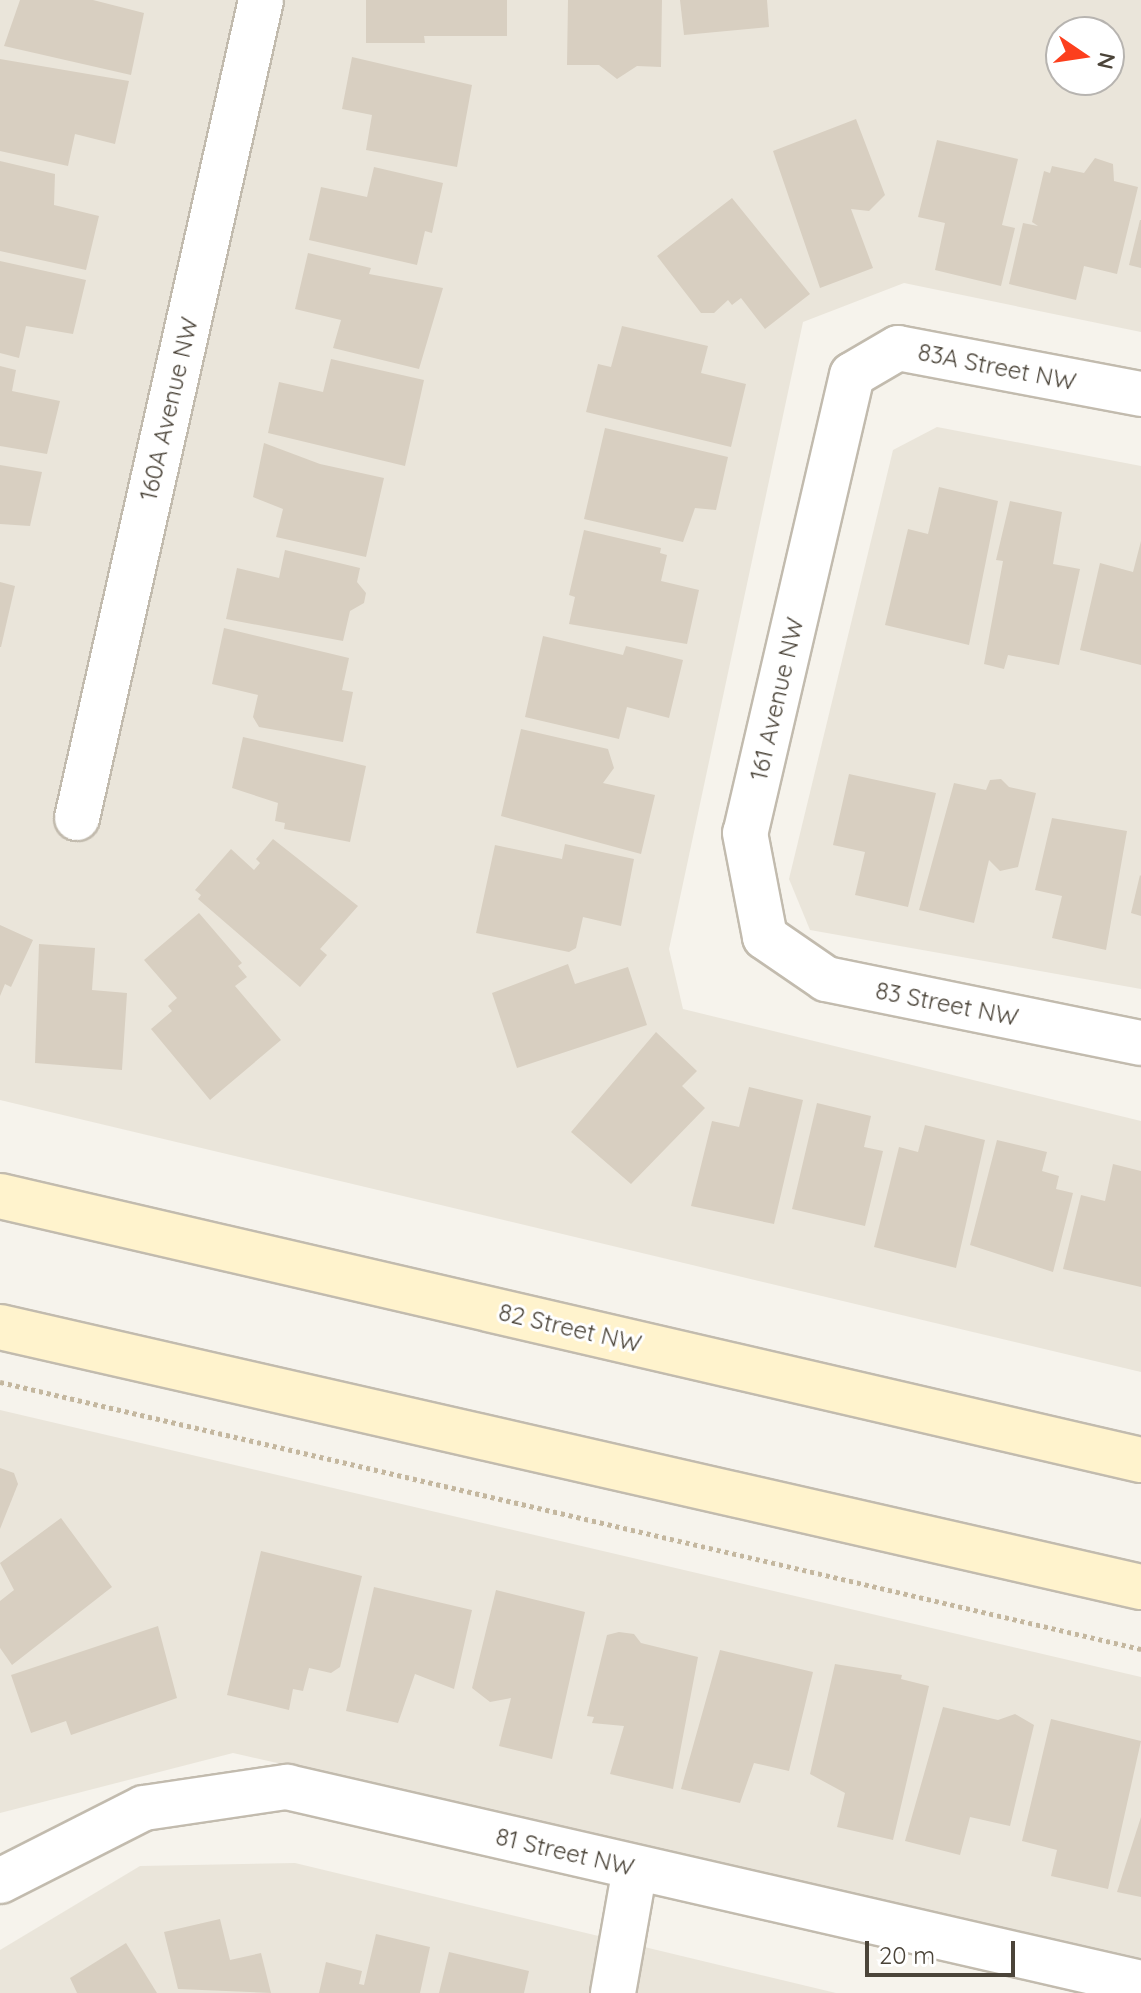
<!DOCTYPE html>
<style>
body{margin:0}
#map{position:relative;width:1141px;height:1993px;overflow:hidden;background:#f6f3ec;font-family:Quicksand,sans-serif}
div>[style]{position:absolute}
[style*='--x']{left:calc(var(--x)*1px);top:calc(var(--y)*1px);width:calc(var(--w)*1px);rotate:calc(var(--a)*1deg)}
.residential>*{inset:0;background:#eae5da}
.building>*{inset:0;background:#d8cfc1}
.path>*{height:5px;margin-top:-2.5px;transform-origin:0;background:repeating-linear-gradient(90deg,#c4b79f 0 4px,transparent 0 8px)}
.roads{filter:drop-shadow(2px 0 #c2bbae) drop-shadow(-2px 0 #c2bbae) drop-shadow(0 2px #c2bbae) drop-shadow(0 -2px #c2bbae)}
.street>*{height:44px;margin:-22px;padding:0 22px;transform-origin:22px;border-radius:22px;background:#fff}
.secondary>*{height:44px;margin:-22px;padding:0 22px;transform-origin:22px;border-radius:22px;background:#fff3cd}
span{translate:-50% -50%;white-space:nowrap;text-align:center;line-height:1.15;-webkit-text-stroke:6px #fff;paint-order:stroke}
.street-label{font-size:24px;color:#4b4439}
.north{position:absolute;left:1045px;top:16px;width:80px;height:80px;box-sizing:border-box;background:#fff;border:2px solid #b7b4b0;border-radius:50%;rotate:103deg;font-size:22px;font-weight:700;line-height:32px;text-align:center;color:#4b4439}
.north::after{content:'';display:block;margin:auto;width:28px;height:36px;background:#fc3f1d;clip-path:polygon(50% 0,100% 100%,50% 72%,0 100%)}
.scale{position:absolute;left:865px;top:1941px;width:150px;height:36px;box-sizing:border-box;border:4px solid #4b4439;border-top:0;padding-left:10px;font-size:24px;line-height:28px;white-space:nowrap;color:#4b4439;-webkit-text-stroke:6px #fff;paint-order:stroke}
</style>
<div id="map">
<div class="residential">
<div style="clip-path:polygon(evenodd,0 0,1141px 0,1141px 332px,904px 283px,803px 322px,669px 949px,683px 1009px,1141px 1121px,1141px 1372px,0 1100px,0 0,1061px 32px,1109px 32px,1109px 80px,1061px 80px,1061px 32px)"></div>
<div style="clip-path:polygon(937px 427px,1141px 466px,1141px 989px,810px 930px,789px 879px,893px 450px)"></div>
<div style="clip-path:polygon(0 1410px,1141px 1677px,1141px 1958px,233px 1753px,0 1813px)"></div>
<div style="clip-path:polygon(295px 1863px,836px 1993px,0 1993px,0 1950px,140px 1866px)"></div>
</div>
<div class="building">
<div style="clip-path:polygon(20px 0,93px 0,144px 13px,131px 75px,4px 46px)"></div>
<div style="clip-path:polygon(366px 0,507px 0,507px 36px,424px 36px,425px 43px,366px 43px)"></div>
<div style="clip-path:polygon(568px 0,662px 0,661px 67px,637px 66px,617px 79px,599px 65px,567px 65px)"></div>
<div style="clip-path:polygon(680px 0,767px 0,769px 27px,684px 35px)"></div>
<div style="clip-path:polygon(352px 57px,472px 85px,457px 167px,366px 150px,372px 115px,342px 109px)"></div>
<div style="clip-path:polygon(0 59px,129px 81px,115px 144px,75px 134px,68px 166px,0 151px)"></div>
<div style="clip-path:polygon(856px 119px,885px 195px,869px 211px,851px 209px,873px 268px,820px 288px,773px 151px)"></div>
<div style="clip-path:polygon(937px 140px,1018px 159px,1002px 225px,1015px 228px,1001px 286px,935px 270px,945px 223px,918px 217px)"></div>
<div style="clip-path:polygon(1095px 158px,1113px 164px,1114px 181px,1138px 187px,1117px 274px,1084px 266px,1076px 300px,1009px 284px,1023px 223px,1038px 226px,1032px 222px,1044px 171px,1050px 173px,1052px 166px,1084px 173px)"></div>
<div style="clip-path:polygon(0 161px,55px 174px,54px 205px,99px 216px,86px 270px,0 251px)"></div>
<div style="clip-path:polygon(374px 167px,443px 183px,432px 233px,425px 231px,417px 265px,309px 240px,321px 187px,367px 197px)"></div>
<div style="clip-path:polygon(732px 198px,810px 294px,765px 329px,741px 298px,732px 305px,728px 300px,714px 313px,701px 313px,657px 256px)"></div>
<div style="clip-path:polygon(1140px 220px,1141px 220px,1141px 268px,1129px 265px)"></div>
<div style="clip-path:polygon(308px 253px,371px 268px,369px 274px,443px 288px,419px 369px,333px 348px,341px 320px,295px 309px)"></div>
<div style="clip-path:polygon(0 261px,86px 280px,73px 334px,26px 326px,19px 358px,0 353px)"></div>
<div style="clip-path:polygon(622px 326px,708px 346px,701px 373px,746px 384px,731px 447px,586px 412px,598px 364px,611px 367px)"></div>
<div style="clip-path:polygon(331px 359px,424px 380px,405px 466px,268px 433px,279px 382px,323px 392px)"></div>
<div style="clip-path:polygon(0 366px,16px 370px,12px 391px,60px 401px,47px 454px,0 446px)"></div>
<div style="clip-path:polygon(605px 428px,728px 457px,716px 510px,695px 508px,683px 542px,584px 519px)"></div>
<div style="clip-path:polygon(264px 443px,320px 464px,384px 478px,366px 557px,276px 537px,283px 509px,253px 497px)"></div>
<div style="clip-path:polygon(0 465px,42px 472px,30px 526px,0 524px)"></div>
<div style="clip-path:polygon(939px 487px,998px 501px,969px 645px,885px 625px,908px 529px,928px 534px)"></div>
<div style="clip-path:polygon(1010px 501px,1062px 512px,1053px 564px,1080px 569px,1059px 665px,1008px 655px,1004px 669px,984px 664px,1003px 561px,996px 560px)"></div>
<div style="clip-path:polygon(584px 530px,661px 548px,660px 553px,667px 555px,661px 581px,699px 590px,687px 644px,569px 624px,575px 597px,569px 595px)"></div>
<div style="clip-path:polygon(1141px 541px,1141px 665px,1080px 650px,1100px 563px,1133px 572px)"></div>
<div style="clip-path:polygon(285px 550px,360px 568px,357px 582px,366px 593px,364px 603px,350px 611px,343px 641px,226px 619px,237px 568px,279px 578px)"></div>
<div style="clip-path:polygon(0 582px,15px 586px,1px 647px,0 647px)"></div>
<div style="clip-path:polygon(224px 628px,349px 658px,342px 690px,353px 692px,343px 742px,259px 727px,253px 717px,258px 695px,212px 684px)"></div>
<div style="clip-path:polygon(543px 636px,623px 655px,626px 646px,683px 660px,669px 718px,627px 707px,619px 739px,525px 717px)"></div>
<div style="clip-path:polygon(521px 729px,608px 749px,614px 768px,603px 783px,655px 795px,641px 854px,501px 816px)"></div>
<div style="clip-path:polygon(243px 737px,366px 766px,350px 842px,284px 829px,285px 823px,275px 821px,278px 803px,232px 788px)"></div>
<div style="clip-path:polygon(849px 774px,936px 793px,908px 907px,855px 895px,865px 852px,833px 845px)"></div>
<div style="clip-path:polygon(1001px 779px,1009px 787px,1036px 793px,1018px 867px,1000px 871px,989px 860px,974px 923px,919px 910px,954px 783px,986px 790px,990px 780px)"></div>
<div style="clip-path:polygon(1052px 818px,1127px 831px,1106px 950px,1052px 938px,1062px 896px,1035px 890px)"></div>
<div style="clip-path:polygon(273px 839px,358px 906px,320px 949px,327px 955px,300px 987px,198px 899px,201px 895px,195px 890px,231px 849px,254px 870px,260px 863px,256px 859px)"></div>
<div style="clip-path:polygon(565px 844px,634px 859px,621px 926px,583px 917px,576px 948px,569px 952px,476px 933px,495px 845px,562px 859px)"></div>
<div style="clip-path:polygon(1140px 875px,1141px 876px,1141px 916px,1131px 913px)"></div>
<div style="clip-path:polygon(199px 913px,242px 963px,238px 966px,247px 977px,235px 986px,281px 1040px,210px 1100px,151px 1029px,172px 1011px,168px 1006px,177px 998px,144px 960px)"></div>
<div style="clip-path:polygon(0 925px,33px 940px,11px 987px,5px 984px,0 996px)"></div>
<div style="clip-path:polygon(39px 944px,95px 948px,92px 990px,127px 993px,122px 1070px,35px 1063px)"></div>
<div style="clip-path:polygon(568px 964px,575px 984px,628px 967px,647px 1025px,517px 1068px,492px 993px)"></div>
<div style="clip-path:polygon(656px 1032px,697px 1071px,682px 1086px,705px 1108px,631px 1184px,571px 1132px)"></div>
<div style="clip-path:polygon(749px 1087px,803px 1100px,774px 1224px,691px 1206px,712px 1121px,739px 1127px)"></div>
<div style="clip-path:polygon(817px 1103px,871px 1116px,864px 1147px,883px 1151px,865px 1226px,792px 1209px)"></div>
<div style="clip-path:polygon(925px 1125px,985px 1140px,956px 1268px,874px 1247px,899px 1147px,918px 1152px)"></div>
<div style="clip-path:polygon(997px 1140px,1047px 1152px,1042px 1171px,1059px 1176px,1056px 1189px,1073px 1193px,1053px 1272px,970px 1245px)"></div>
<div style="clip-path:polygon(1113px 1164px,1141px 1171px,1141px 1287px,1063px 1269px,1081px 1195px,1105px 1201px)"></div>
<div style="clip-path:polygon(0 1468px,14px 1473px,18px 1484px,0 1529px)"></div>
<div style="clip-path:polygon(61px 1518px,112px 1587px,12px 1665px,0 1648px,0 1601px,14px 1590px,0 1563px)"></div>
<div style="clip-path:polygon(261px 1551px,362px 1576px,340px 1667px,331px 1673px,309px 1668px,303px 1691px,293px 1689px,289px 1710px,227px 1695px)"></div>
<div style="clip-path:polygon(374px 1587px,472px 1610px,454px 1689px,415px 1674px,398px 1723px,346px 1711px)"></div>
<div style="clip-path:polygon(496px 1590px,585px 1612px,552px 1759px,499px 1746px,511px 1698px,490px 1702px,472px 1688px)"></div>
<div style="clip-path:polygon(158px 1626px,177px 1698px,71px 1735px,66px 1721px,31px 1733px,11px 1675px)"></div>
<div style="clip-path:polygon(619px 1632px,634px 1634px,641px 1643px,698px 1657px,673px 1789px,610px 1774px,624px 1726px,592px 1723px,594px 1717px,587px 1716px,607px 1635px)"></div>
<div style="clip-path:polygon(720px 1650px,813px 1672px,789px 1771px,754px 1763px,740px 1803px,681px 1789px)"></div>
<div style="clip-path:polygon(835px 1664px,902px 1675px,901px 1679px,929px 1686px,893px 1840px,837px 1827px,845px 1793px,810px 1774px)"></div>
<div style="clip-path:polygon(943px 1707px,998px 1720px,1015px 1714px,1034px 1725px,1010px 1826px,970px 1817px,960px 1855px,905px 1841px)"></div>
<div style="clip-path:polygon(1051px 1719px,1141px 1741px,1108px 1889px,1051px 1876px,1057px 1850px,1022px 1841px)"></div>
<div style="clip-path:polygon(1141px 1817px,1141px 1897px,1117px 1892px)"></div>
<div style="clip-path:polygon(220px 1919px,230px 1960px,261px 1953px,271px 1993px,178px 1989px,164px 1932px)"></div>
<div style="clip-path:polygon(376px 1934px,430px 1947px,420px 1993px,319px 1993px,326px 1962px,362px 1971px,359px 1984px,364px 1985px)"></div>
<div style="clip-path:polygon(126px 1943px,157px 1993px,77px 1993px,70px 1978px)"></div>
<div style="clip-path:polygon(449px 1952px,529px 1971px,524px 1993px,439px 1993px)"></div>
</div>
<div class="path">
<div style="--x:0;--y:1382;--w:1172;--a:13.17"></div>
</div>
<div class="roads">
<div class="street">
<div style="--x:1141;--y:394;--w:247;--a:-169.3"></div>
<div style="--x:898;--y:348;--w:53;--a:149.6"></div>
<div style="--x:852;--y:375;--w:470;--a:103.1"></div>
<div style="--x:745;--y:833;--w:106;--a:79.1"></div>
<div style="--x:765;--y:937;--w:74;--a:34.5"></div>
<div style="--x:826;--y:979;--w:321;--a:11.5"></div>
<div style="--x:77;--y:818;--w:838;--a:-77.32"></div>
<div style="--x:0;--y:1881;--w:161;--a:-26.9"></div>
<div style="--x:144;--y:1808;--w:145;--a:-8.4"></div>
<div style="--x:287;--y:1787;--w:876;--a:12.93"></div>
<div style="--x:613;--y:1993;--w:127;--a:-80"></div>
</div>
<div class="secondary">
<div style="--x:0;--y:1196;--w:1171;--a:13.03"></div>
<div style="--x:0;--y:1327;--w:1170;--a:12.84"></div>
</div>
</div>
<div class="street-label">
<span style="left:997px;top:367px;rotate:11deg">83A Street NW</span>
<span style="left:169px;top:409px;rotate:-77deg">160A Avenue NW</span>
<span style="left:777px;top:699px;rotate:-77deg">161 Avenue NW</span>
<span style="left:947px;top:1004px;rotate:11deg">83 Street NW</span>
<span style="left:570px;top:1328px;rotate:13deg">82 Street NW</span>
<span style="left:565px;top:1852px;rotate:13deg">81 Street NW</span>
</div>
<div class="north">N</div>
<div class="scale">20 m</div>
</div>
